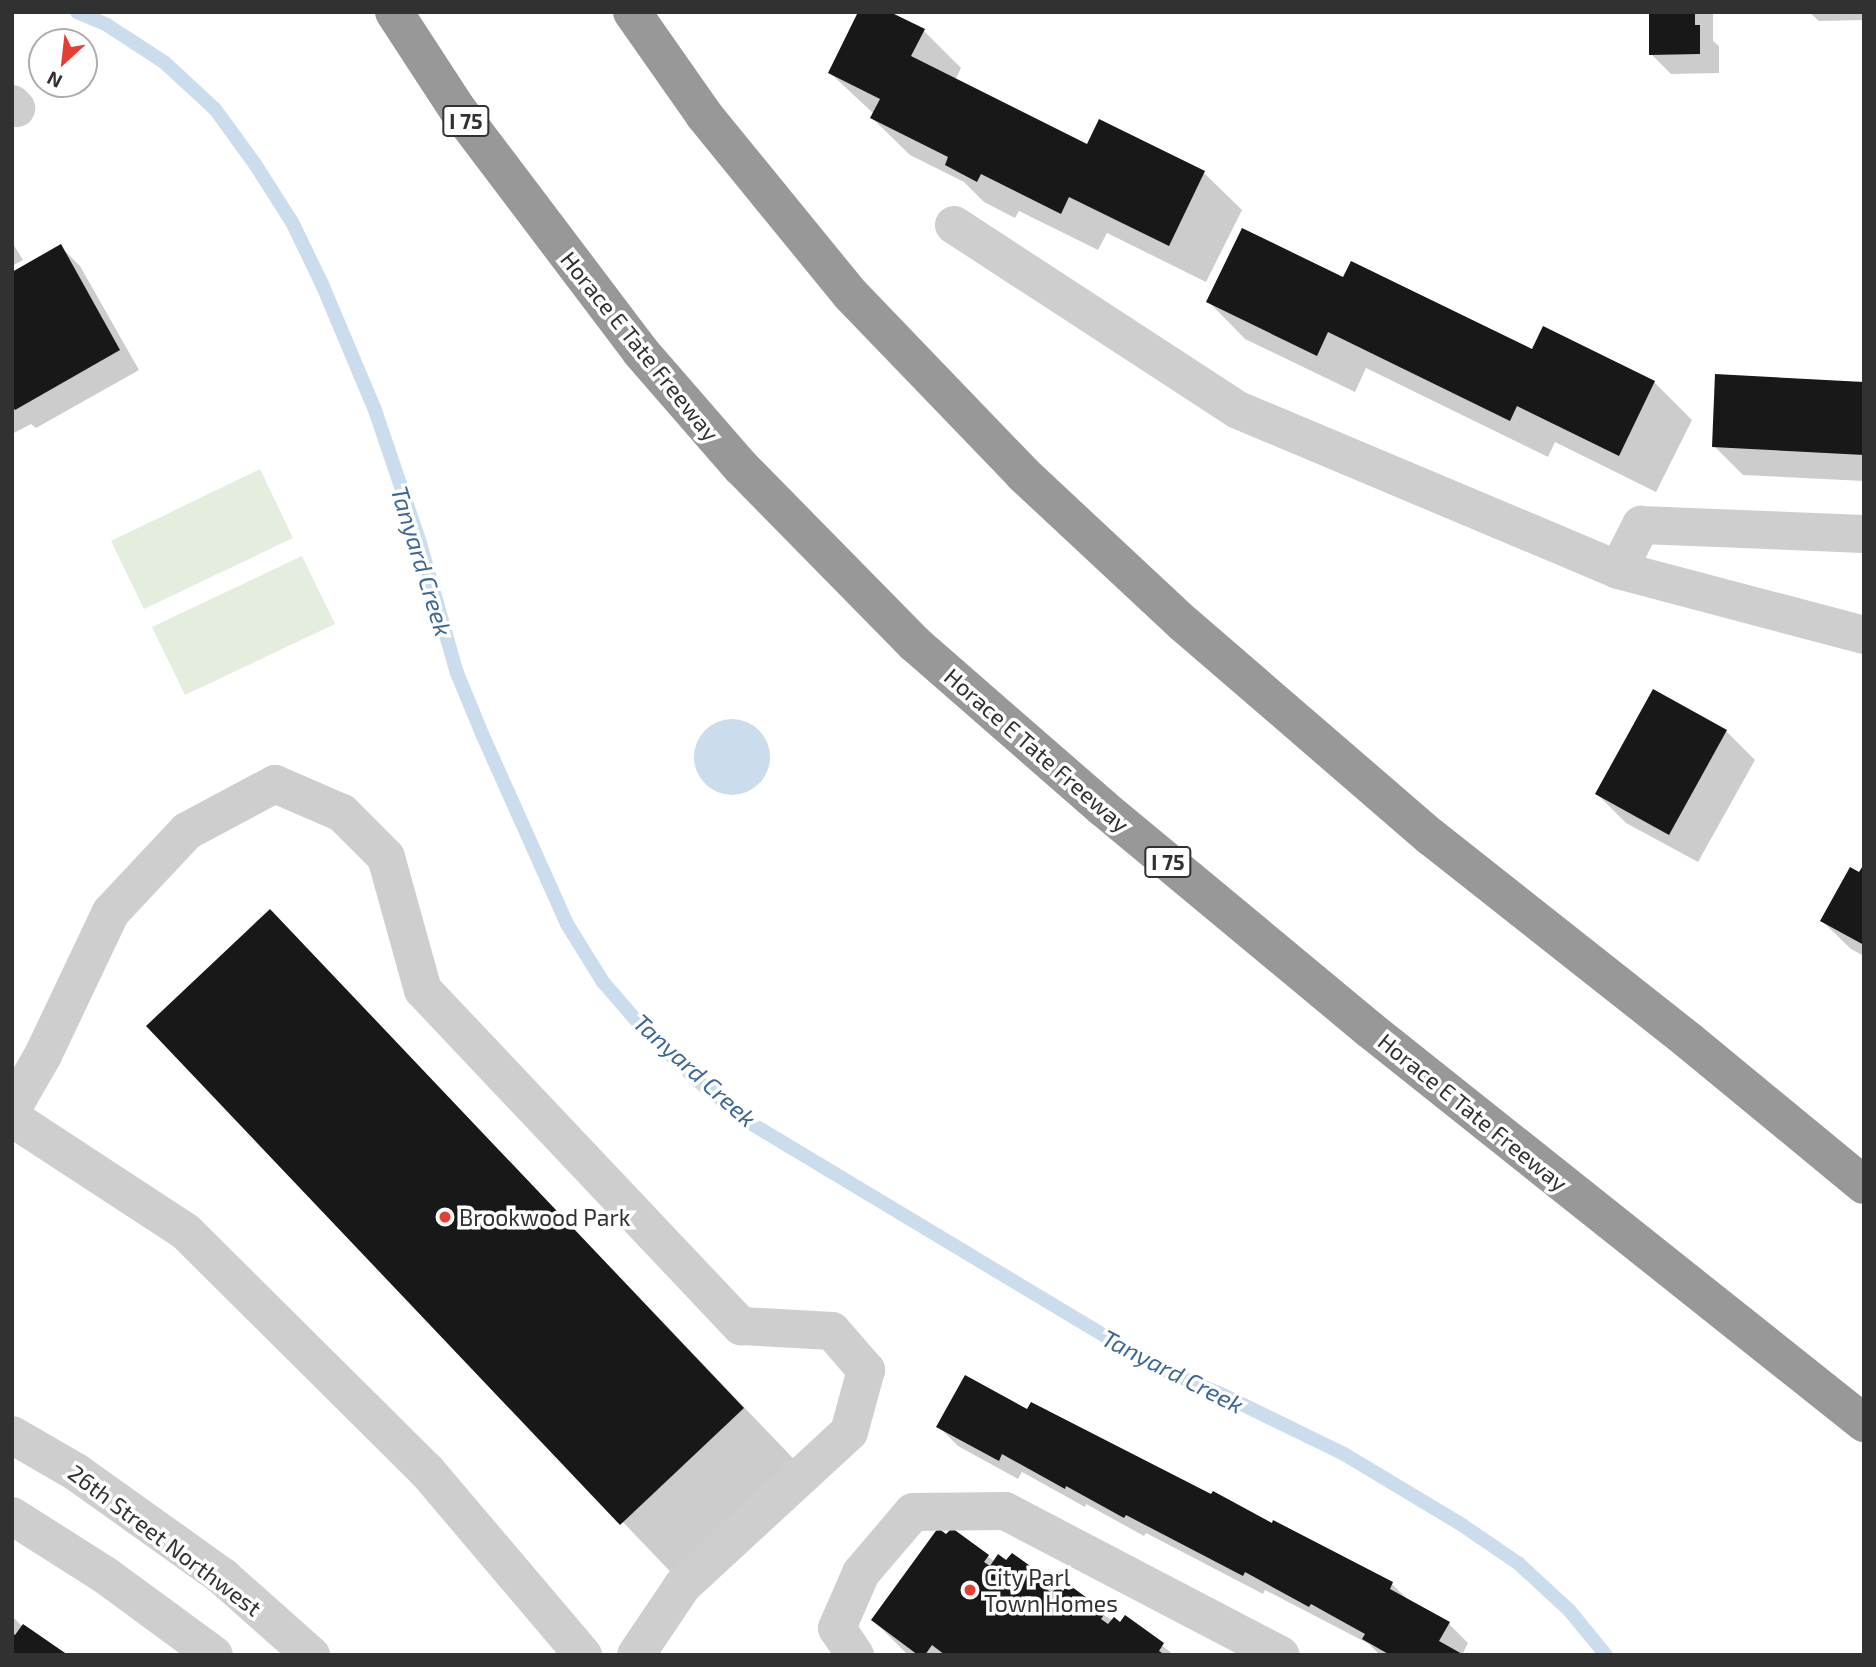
<!DOCTYPE html>
<style>
body{margin:0}
#map{position:relative;width:1876px;height:1667px;overflow:hidden;background:#fff;font-family:"Exo 2",sans-serif}
div>[style]{position:absolute}
[style*='--x']{left:calc(var(--x)*1px);top:calc(var(--y)*1px);width:calc(var(--w)*1px);rotate:calc(var(--a)*1deg)}
.green>*{inset:0;background:#e5eddf}
.water>*{inset:0;background:#cbdced}
.round{border-radius:50%}
.shadow>*{inset:0;background:#0003}
.stream>*{height:14px;margin:-7px;padding:0 7px;transform-origin:7px;border-radius:7px;background:#cbdced}
.building>*{inset:0;background:#181818}
.minor>*{height:38px;margin:-19px;padding:0 19px;transform-origin:19px;border-radius:19px;background:#cecece}
.highway>*{height:38px;margin:-19px;padding:0 19px;transform-origin:19px;border-radius:19px;background:#989898}
.dots>*{width:19px;height:19px;translate:-50% -50%;box-sizing:border-box;border:4px solid #fff;border-radius:50%}
span{translate:-50% -50%;white-space:nowrap;text-align:center;line-height:1.15;-webkit-text-stroke:7px #fff;paint-order:stroke}
.shield-label span{padding:2px 5px;background:#fff;border:2px solid;border-radius:5px;-webkit-text-stroke-width:0}
.shield-label{font-size:21px;color:#313131;font-weight:700}
.street-label{font-size:23px;color:#313131}
.poi-label{font-size:23px;color:#313131}
.left{translate:0 -50%;text-align:left}
.water-label{font-size:24px;color:#3d6794;font-style:italic}
.frame{position:absolute;inset:0;border:14px solid #313131;pointer-events:none}
.north{position:absolute;left:28px;top:28px;width:70px;height:70px;box-sizing:border-box;background:#fff;border:2px solid #adadad;border-radius:50%;rotate:207deg;font-size:19px;font-weight:700;line-height:28px;text-align:center;color:#313131}
.north::after{content:'';display:block;margin:auto;width:24px;height:32px;background:#e73e34;clip-path:polygon(50% 0,100% 100%,50% 72%,0 100%)}
</style>
<div id="map">
<div class="green">
<div style="clip-path:polygon(260px 469px,293px 538px,144px 609px,111px 541px)"></div>
<div style="clip-path:polygon(302px 556px,335px 624px,185px 695px,152px 627px)"></div>
</div>
<div class="water">
<div class="round" style="left:694px;top:719px;width:76px;height:76px"></div>
</div>
<div class="shadow">
<div style="clip-path:polygon(1651px 12px,1713px 12px,1713px 41px,1719px 46px,1719px 73px,1671px 74px,1651px 54px)"></div>
<div style="clip-path:polygon(1809px 12px,1864px 12px,1864px 20px,1819px 21px)"></div>
<div style="clip-path:polygon(924px 31px,961px 68px,955px 80px,1088px 146px,1100px 121px,1204px 173px,1242px 210px,1206px 282px,1107px 233px,1098px 250px,1019px 211px,1015px 218px,984px 202px,964px 182px,910px 155px,872px 118px,874px 114px,830px 73px)"></div>
<div style="clip-path:polygon(12px 242px,23px 260px,12px 266px)"></div>
<div style="clip-path:polygon(61px 247px,80px 266px,139px 370px,36px 428px,31px 424px,12px 434px,12px 274px)"></div>
<div style="clip-path:polygon(1344px 279px,1533px 351px,1654px 382px,1692px 420px,1656px 492px,1555px 442px,1548px 457px,1366px 368px,1355px 392px,1245px 339px,1208px 301px)"></div>
<div style="clip-path:polygon(1864px 383px,1864px 481px,1743px 475px,1714px 446px)"></div>
<div style="clip-path:polygon(1726px 731px,1755px 760px,1698px 862px,1626px 823px,1597px 794px)"></div>
<div style="clip-path:polygon(1864px 867px,1864px 956px,1851px 949px,1822px 921px)"></div>
<div style="clip-path:polygon(270px 911px,808px 1474px,687px 1589px,148px 1026px)"></div>
<div style="clip-path:polygon(1028px 1411px,1392px 1584px,1411px 1603px,1449px 1624px,1468px 1643px,1462px 1655px,1380px 1655px,1369px 1644px,1265px 1590px,1263px 1594px,1146px 1533px,1144px 1536px,1086px 1504px,1085px 1507px,1022px 1472px,1018px 1479px,958px 1446px,938px 1426px)"></div>
<div style="clip-path:polygon(952px 1530px,995px 1562px,1050px 1582px,1120px 1625px,1126px 1617px,1174px 1655px,908px 1655px,873px 1620px)"></div>
<div style="clip-path:polygon(12px 1616px,23px 1627px,12px 1655px)"></div>
</div>
<div class="stream">
<div style="--x:77;--y:12;--w:33;--a:23"></div>
<div style="--x:107;--y:25;--w:68;--a:33"></div>
<div style="--x:164;--y:62;--w:69;--a:42.7"></div>
<div style="--x:215;--y:109;--w:68;--a:54"></div>
<div style="--x:255;--y:164;--w:69;--a:57.5"></div>
<div style="--x:292;--y:222;--w:69;--a:64.2"></div>
<div style="--x:322;--y:284;--w:137;--a:67.2"></div>
<div style="--x:375;--y:410;--w:137;--a:71.3"></div>
<div style="--x:419;--y:540;--w:138;--a:74.1"></div>
<div style="--x:457;--y:673;--w:68;--a:67.6"></div>
<div style="--x:483;--y:736;--w:206;--a:65.9"></div>
<div style="--x:567;--y:924;--w:68;--a:58.2"></div>
<div style="--x:603;--y:982;--w:69;--a:49.1"></div>
<div style="--x:648;--y:1034;--w:69;--a:43.2"></div>
<div style="--x:698;--y:1081;--w:69;--a:38.5"></div>
<div style="--x:752;--y:1124;--w:472;--a:31"></div>
<div style="--x:1157;--y:1367;--w:69;--a:22.9"></div>
<div style="--x:1221;--y:1394;--w:137;--a:26"></div>
<div style="--x:1344;--y:1454;--w:138;--a:31"></div>
<div style="--x:1462;--y:1525;--w:68;--a:34.2"></div>
<div style="--x:1518;--y:1563;--w:69;--a:42.7"></div>
<div style="--x:1569;--y:1610;--w:58;--a:50.6"></div>
</div>
<div class="building">
<div style="clip-path:polygon(858px 12px,890px 12px,925px 29px,911px 56px,1087px 144px,1099px 119px,1205px 171px,1169px 246px,1069px 197px,1061px 214px,981px 174px,977px 182px,945px 165px,948px 157px,870px 118px,880px 99px,828px 73px)"></div>
<div style="clip-path:polygon(1649px 12px,1695px 12px,1695px 25px,1700px 25px,1700px 54px,1649px 55px)"></div>
<div style="clip-path:polygon(1242px 228px,1343px 277px,1351px 261px,1532px 349px,1543px 326px,1655px 381px,1619px 456px,1517px 406px,1510px 421px,1328px 332px,1317px 356px,1206px 302px)"></div>
<div style="clip-path:polygon(61px 244px,120px 350px,15px 410px,12px 406px,12px 272px)"></div>
<div style="clip-path:polygon(1715px 374px,1864px 382px,1864px 455px,1712px 447px)"></div>
<div style="clip-path:polygon(1653px 689px,1727px 730px,1669px 835px,1595px 794px)"></div>
<div style="clip-path:polygon(1864px 864px,1864px 945px,1820px 921px,1850px 867px,1859px 872px)"></div>
<div style="clip-path:polygon(270px 909px,744px 1408px,620px 1525px,146px 1026px)"></div>
<div style="clip-path:polygon(965px 1375px,1027px 1409px,1031px 1402px,1211px 1494px,1213px 1491px,1272px 1523px,1273px 1520px,1393px 1582px,1390px 1589px,1450px 1622px,1439px 1641px,1464px 1655px,1390px 1655px,1362px 1639px,1365px 1634px,1311px 1604px,1309px 1607px,1245px 1572px,1243px 1576px,1126px 1515px,1124px 1518px,1066px 1486px,1065px 1489px,1002px 1454px,999px 1461px,936px 1427px)"></div>
<div style="clip-path:polygon(938px 1528px,946px 1534px,952px 1528px,989px 1555px,984px 1562px,990px 1566px,998px 1554px,1006px 1560px,1012px 1553px,1051px 1581px,1045px 1588px,1052px 1593px,1057px 1586px,1063px 1591px,1068px 1584px,1106px 1612px,1101px 1619px,1108px 1624px,1114px 1617px,1120px 1622px,1125px 1615px,1164px 1643px,1159px 1651px,1165px 1655px,945px 1655px,932px 1645px,925px 1655px,918px 1655px,871px 1620px)"></div>
<div style="clip-path:polygon(23px 1624px,68px 1655px,12px 1655px,12px 1633px,15px 1635px)"></div>
</div>
<div class="minor">
<div style="--x:12;--y:104;--w:6;--a:45"></div>
<div style="--x:954;--y:225;--w:339;--a:33.1"></div>
<div style="--x:1238;--y:410;--w:412;--a:22.8"></div>
<div style="--x:1618;--y:570;--w:254;--a:14.8"></div>
<div style="--x:1618;--y:570;--w:51;--a:-62.9"></div>
<div style="--x:1641;--y:525;--w:223;--a:2.3"></div>
<div style="--x:12;--y:1109;--w:62;--a:-60.1"></div>
<div style="--x:43;--y:1055;--w:158;--a:-64.6"></div>
<div style="--x:111;--y:912;--w:111;--a:-46.8"></div>
<div style="--x:187;--y:831;--w:100;--a:-28.1"></div>
<div style="--x:275;--y:784;--w:73;--a:23.4"></div>
<div style="--x:342;--y:813;--w:62;--a:45"></div>
<div style="--x:386;--y:857;--w:138;--a:74.5"></div>
<div style="--x:423;--y:990;--w:463;--a:46.6"></div>
<div style="--x:741;--y:1326;--w:91;--a:3.1"></div>
<div style="--x:832;--y:1331;--w:52;--a:48.9"></div>
<div style="--x:866;--y:1370;--w:64;--a:105.3"></div>
<div style="--x:849;--y:1432;--w:226;--a:137.3"></div>
<div style="--x:683;--y:1585;--w:84;--a:123.9"></div>
<div style="--x:12;--y:1118;--w:208;--a:33.2"></div>
<div style="--x:186;--y:1232;--w:338;--a:44.8"></div>
<div style="--x:426;--y:1470;--w:243;--a:49.7"></div>
<div style="--x:12;--y:1435;--w:74;--a:30"></div>
<div style="--x:76;--y:1472;--w:181;--a:35.5"></div>
<div style="--x:223;--y:1577;--w:118;--a:41.6"></div>
<div style="--x:12;--y:1516;--w:110;--a:32.4"></div>
<div style="--x:105;--y:1575;--w:135;--a:36.3"></div>
<div style="--x:855;--y:1655;--w:32;--a:-124"></div>
<div style="--x:837;--y:1628;--w:60;--a:-66.4"></div>
<div style="--x:861;--y:1573;--w:80;--a:-49.6"></div>
<div style="--x:913;--y:1512;--w:92;--a:-0.6"></div>
<div style="--x:1005;--y:1511;--w:311;--a:27.6"></div>
</div>
<div class="highway">
<div style="--x:394;--y:12;--w:117;--a:56.9"></div>
<div style="--x:458;--y:110;--w:302;--a:52.9"></div>
<div style="--x:640;--y:351;--w:154;--a:49"></div>
<div style="--x:741;--y:467;--w:248;--a:45.5"></div>
<div style="--x:915;--y:644;--w:249;--a:41.1"></div>
<div style="--x:1103;--y:808;--w:346;--a:39.7"></div>
<div style="--x:1369;--y:1029;--w:633;--a:38.52"></div>
<div style="--x:632;--y:12;--w:126;--a:55"></div>
<div style="--x:704;--y:115;--w:232;--a:50.8"></div>
<div style="--x:851;--y:295;--w:248;--a:46.1"></div>
<div style="--x:1023;--y:474;--w:220;--a:43"></div>
<div style="--x:1184;--y:624;--w:326;--a:40.8"></div>
<div style="--x:1431;--y:837;--w:328;--a:38.3"></div>
<div style="--x:1688;--y:1040;--w:228;--a:39.5"></div>
</div>
<div class="dots">
<div style="left:445px;top:1217px;background:#e73e34"></div>
<div style="left:970px;top:1590px;background:#e73e34"></div>
</div>
<div class="shield-label">
<span style="left:466px;top:121px">I 75</span>
<span style="left:1168px;top:862px">I 75</span>
</div>
<div class="street-label">
<span style="left:640px;top:346px;rotate:51deg">Horace E Tate Freeway</span>
<span style="left:1037px;top:750px;rotate:41deg">Horace E Tate Freeway</span>
<span style="left:1473px;top:1112px;rotate:39deg">Horace E Tate Freeway</span>
<span style="left:165px;top:1540px;rotate:37deg">26th Street Northwest</span>
</div>
<div class="poi-label">
<span class="left" style="left:459px;top:1217px">Brookwood Park</span>
<span class="left" style="left:984px;top:1590px">City Parl<br>Town Homes</span>
</div>
<div class="water-label">
<span style="left:422px;top:561px;rotate:73deg">Tanyard Creek</span>
<span style="left:695px;top:1070px;rotate:42deg">Tanyard Creek</span>
<span style="left:1173px;top:1371px;rotate:27deg">Tanyard Creek</span>
</div>
<div class="frame"></div>
<div class="north">N</div>
</div>
